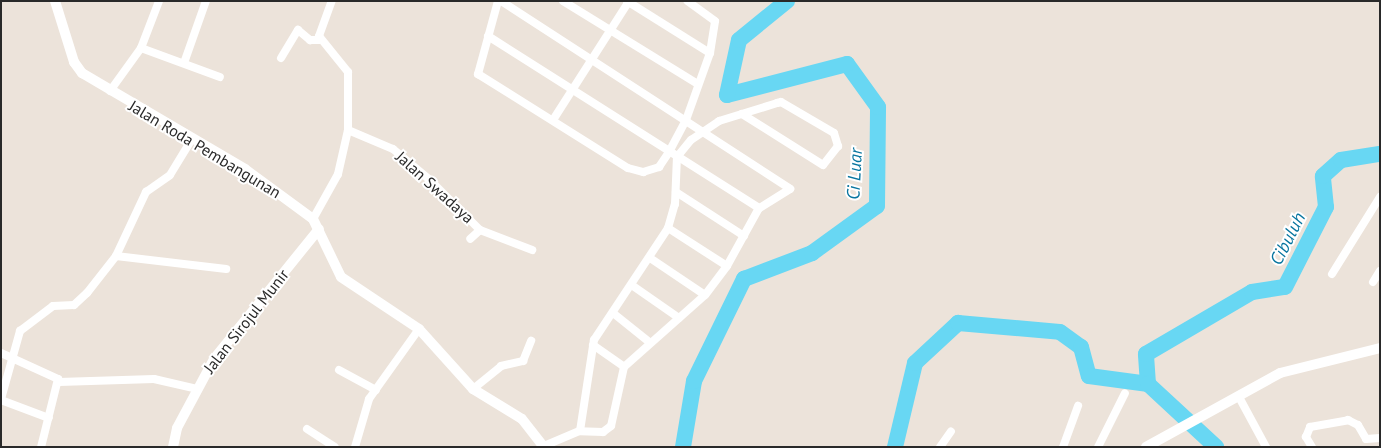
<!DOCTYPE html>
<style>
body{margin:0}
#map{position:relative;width:1381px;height:448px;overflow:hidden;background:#ece3da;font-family:"PT Sans",sans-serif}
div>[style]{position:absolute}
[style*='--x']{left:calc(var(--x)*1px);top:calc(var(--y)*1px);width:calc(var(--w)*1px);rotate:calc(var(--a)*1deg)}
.river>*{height:16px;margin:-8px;padding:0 8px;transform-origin:8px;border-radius:8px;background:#68d7f3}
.minor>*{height:8px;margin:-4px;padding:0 4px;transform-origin:4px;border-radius:4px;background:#fff}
.tertiary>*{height:10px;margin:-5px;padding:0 5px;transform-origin:5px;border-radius:5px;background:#fff}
span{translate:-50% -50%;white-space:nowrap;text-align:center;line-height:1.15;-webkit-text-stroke:4px #fff;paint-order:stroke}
.street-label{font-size:16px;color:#292929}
.water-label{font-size:18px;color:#08759f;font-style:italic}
.frame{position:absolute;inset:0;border:2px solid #292929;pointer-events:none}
</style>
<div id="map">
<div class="river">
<div style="--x:1148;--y:384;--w:30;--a:-94"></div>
<div style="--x:1146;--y:354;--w:123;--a:-30.3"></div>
<div style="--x:1252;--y:292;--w:33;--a:-9"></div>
<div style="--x:1285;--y:287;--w:90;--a:-62.9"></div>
<div style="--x:1326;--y:207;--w:31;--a:-96"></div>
<div style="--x:1323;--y:176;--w:24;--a:-42"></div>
<div style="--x:1341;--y:160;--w:39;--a:-9"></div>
<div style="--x:683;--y:447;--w:67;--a:-80.5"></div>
<div style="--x:694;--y:381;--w:114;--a:-63.9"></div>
<div style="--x:744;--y:279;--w:73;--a:-20.9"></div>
<div style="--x:812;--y:253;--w:80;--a:-35.9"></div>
<div style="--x:877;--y:206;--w:99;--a:-89.4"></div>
<div style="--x:878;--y:107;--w:53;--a:-125.8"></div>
<div style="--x:847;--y:64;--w:124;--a:165.5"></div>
<div style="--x:727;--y:95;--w:56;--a:-77.7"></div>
<div style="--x:739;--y:40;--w:62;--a:-39.1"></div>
<div style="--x:895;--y:447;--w:86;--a:-76.6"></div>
<div style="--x:915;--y:363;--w:59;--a:-42.9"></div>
<div style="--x:958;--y:323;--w:102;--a:5"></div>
<div style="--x:1060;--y:332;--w:26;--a:36"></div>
<div style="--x:1081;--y:347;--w:30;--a:75"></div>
<div style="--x:1089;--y:376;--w:60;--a:7.7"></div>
<div style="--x:1148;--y:384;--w:93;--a:42.8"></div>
</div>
<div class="minor">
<div style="--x:498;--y:1;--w:76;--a:105.3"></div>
<div style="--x:478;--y:74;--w:177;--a:32.1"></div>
<div style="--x:628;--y:168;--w:16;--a:15"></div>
<div style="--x:643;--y:172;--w:17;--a:-17"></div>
<div style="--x:659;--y:167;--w:18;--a:-56"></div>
<div style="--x:669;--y:152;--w:36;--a:-62"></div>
<div style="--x:686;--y:120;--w:71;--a:-70.3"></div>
<div style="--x:710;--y:53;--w:32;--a:-81"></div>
<div style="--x:715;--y:21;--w:34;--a:-144"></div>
<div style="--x:501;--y:1;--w:345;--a:33"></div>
<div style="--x:790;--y:189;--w:36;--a:148"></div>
<div style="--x:759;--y:208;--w:66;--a:118.9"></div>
<div style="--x:727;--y:266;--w:36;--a:127"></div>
<div style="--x:705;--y:295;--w:108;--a:138.4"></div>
<div style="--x:624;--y:367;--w:60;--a:102.4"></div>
<div style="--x:611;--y:426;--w:10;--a:143"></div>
<div style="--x:603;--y:432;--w:23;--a:-178"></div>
<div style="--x:563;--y:1;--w:158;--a:31.6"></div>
<div style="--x:627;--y:1;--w:98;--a:32.1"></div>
<div style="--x:488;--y:36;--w:321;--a:32.4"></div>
<div style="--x:141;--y:48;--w:84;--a:20.2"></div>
<div style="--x:281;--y:58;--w:33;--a:-59"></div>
<div style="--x:298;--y:30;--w:16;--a:40"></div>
<div style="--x:310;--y:40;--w:10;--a:0"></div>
<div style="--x:184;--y:63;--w:66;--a:-70.5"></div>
<div style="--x:110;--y:91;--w:53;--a:-54.2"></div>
<div style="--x:141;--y:48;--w:50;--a:-69"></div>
<div style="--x:553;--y:120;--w:141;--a:-57.4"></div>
<div style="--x:348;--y:130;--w:49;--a:22.9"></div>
<div style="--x:393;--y:149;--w:48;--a:40"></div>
<div style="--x:430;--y:180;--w:71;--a:45"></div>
<div style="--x:480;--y:230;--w:13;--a:138"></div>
<div style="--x:676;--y:192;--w:81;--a:32.9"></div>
<div style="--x:313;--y:219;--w:51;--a:-60.9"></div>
<div style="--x:338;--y:174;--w:45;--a:-77.2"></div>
<div style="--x:348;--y:130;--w:58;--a:-90"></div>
<div style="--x:348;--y:72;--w:46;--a:-128.9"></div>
<div style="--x:319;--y:36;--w:37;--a:-70"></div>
<div style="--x:668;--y:228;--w:70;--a:32.8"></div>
<div style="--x:480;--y:230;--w:56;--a:21"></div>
<div style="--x:116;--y:256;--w:111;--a:6.7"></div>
<div style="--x:650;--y:258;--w:66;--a:33.9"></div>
<div style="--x:1332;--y:274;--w:91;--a:-58.1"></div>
<div style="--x:1373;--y:282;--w:13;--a:-58"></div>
<div style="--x:633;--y:286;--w:56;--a:34.8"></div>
<div style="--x:613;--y:313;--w:45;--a:38.7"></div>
<div style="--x:593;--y:345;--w:38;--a:35"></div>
<div style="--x:1;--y:353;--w:63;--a:24.5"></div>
<div style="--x:58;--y:379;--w:70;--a:104"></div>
<div style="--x:339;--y:370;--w:42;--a:28.4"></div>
<div style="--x:59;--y:382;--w:95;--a:-1.8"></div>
<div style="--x:154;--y:379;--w:44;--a:13.1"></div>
<div style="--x:473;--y:389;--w:36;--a:-39"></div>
<div style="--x:501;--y:366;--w:23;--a:-13"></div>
<div style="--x:523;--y:361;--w:22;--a:-68"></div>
<div style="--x:1239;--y:397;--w:57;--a:61.6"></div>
<div style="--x:1;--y:399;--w:71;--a:-74.4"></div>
<div style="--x:20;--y:331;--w:41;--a:-37.1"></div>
<div style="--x:53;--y:306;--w:21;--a:-3"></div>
<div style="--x:74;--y:305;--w:18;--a:-43"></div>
<div style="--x:87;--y:293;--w:47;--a:-51.9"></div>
<div style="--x:116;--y:256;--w:71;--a:-64.9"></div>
<div style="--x:146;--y:192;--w:29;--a:-35"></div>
<div style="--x:170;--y:175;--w:42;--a:-58.6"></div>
<div style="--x:1;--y:400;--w:51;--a:20.6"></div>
<div style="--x:307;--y:429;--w:33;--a:33"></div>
<div style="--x:544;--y:446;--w:39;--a:-23"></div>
<div style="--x:580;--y:431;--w:92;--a:-81.3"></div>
<div style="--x:594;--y:340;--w:134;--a:-56.5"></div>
<div style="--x:668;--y:228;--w:25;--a:-74"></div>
<div style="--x:675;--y:204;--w:47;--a:-87.6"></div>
<div style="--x:677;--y:157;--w:22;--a:-51"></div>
<div style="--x:691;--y:140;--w:34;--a:-34"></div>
<div style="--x:719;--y:121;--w:61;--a:-17.2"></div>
<div style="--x:777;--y:103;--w:4;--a:-14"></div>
<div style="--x:781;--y:102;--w:61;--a:30.3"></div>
<div style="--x:834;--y:133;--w:14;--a:73"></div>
<div style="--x:838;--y:146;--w:24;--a:128"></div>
<div style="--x:823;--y:165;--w:96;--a:-147.8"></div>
<div style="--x:355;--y:447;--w:50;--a:-73.7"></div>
<div style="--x:369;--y:399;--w:86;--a:-54.5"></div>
<div style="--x:940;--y:447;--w:19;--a:-55"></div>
<div style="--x:1063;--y:447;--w:44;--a:-69.9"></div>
<div style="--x:1098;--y:447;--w:60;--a:-63.4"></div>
<div style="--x:1312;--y:447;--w:12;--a:-121"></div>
<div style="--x:1306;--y:437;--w:11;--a:-68"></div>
<div style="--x:1310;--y:427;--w:39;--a:-10"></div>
<div style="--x:1348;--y:420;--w:11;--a:27"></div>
<div style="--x:1358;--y:425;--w:16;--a:60"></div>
<div style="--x:1366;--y:439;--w:14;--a:-4"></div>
</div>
<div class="tertiary">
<div style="--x:55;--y:1;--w:64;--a:72.7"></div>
<div style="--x:74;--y:62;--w:14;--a:54"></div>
<div style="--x:82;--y:73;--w:189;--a:30.5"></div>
<div style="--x:245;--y:169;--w:84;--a:36.3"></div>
<div style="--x:313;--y:219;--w:64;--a:64.2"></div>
<div style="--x:341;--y:277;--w:94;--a:33.7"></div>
<div style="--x:419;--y:329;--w:81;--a:48"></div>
<div style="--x:473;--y:389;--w:57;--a:31.5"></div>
<div style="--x:522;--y:419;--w:36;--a:52"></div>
<div style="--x:173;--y:447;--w:19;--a:-78"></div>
<div style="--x:177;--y:428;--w:78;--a:-61.8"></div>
<div style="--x:214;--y:359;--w:167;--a:-51.1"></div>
<div style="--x:1146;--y:447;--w:153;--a:-28.9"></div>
<div style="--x:1280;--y:373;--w:103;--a:-14"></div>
</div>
<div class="street-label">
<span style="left:205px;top:149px;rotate:31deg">Jalan Roda Pembangunan</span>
<span style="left:435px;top:187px;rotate:42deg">Jalan Swadaya</span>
<span style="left:246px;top:321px;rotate:-52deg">Jalan Sirojul Munir</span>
</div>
<div class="water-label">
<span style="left:855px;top:174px;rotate:-87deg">Ci Luar</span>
<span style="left:1288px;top:239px;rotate:-63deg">Cibuluh</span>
</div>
<div class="frame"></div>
</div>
